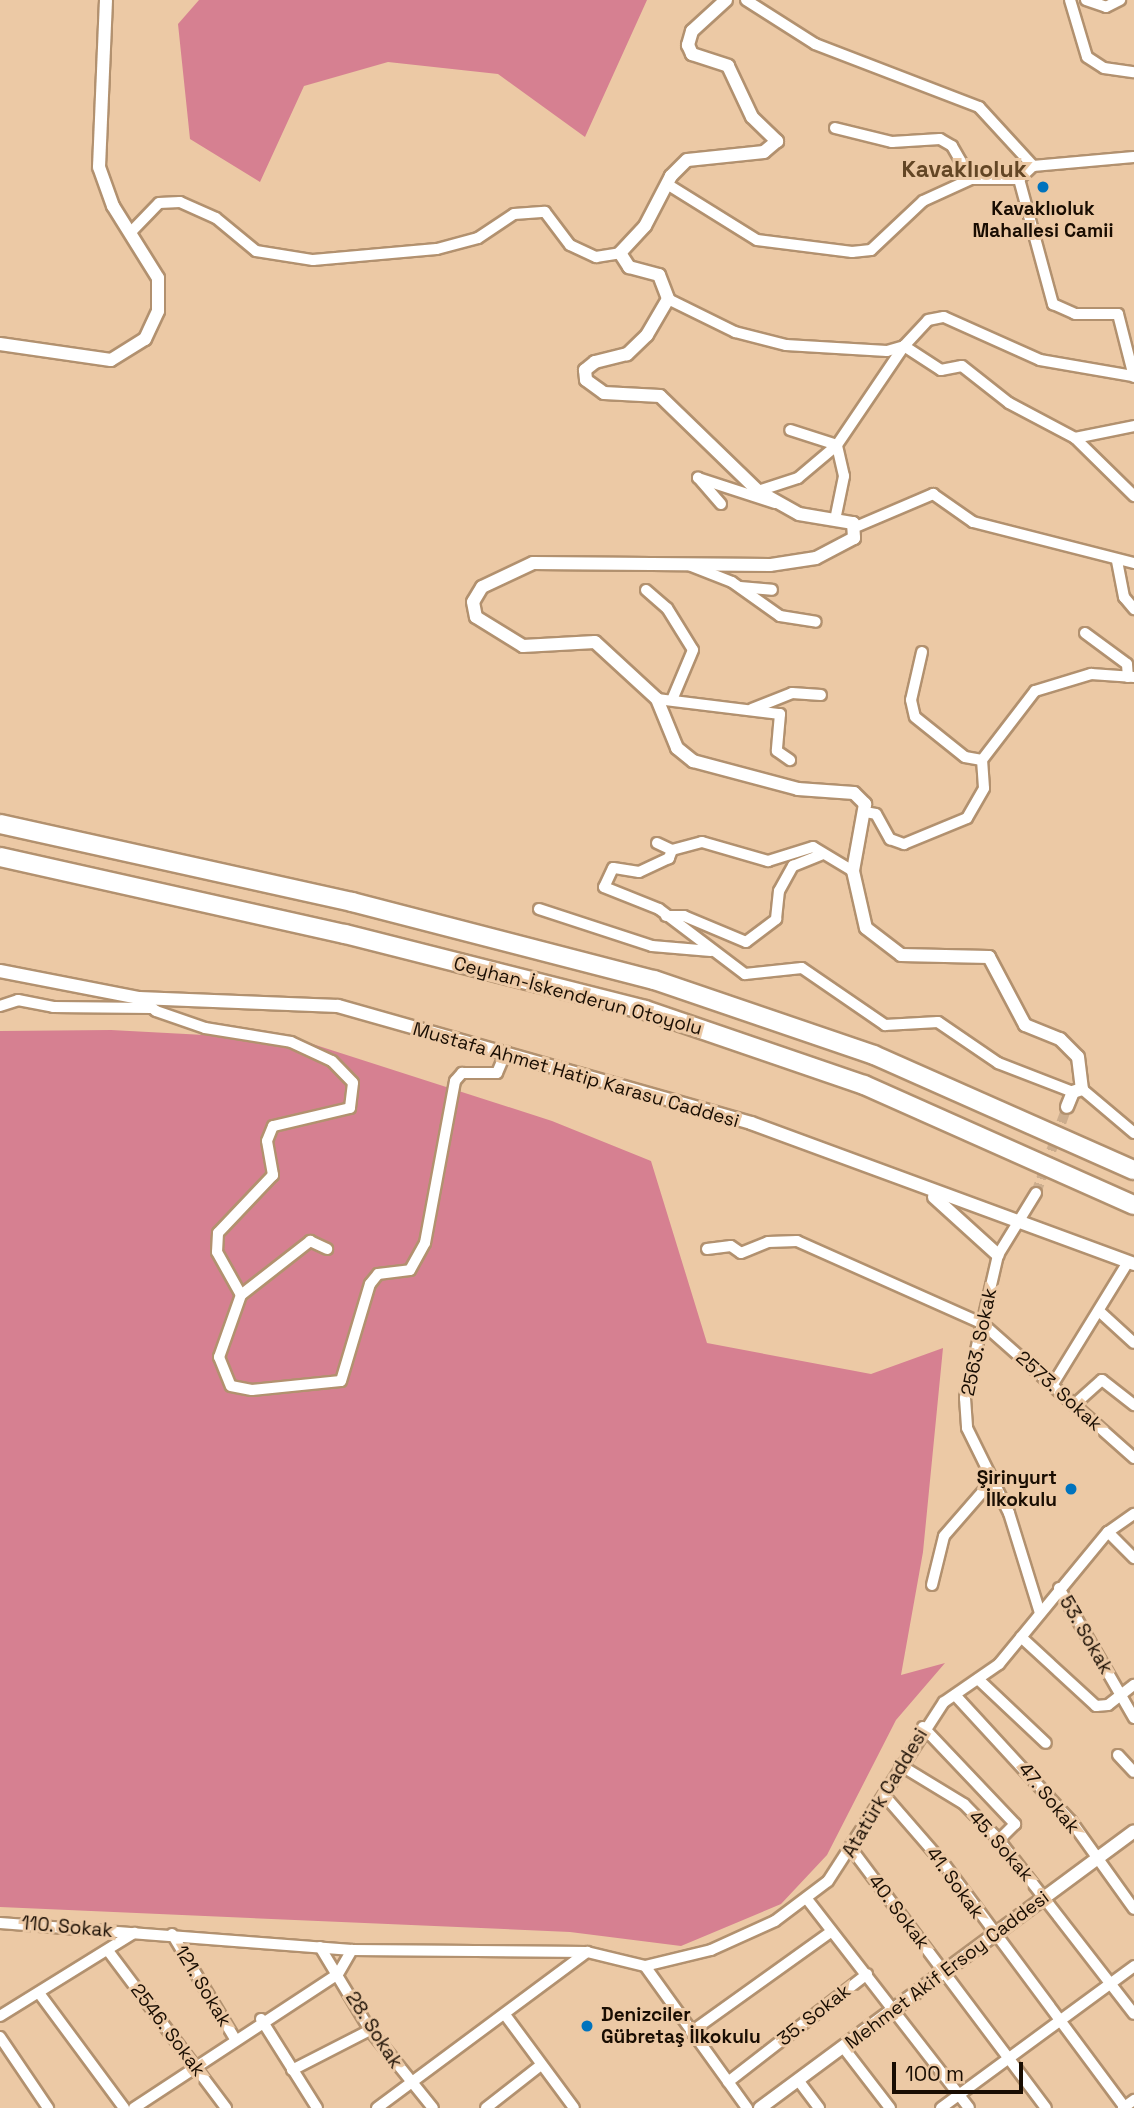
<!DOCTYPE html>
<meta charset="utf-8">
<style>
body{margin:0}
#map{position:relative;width:1134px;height:2108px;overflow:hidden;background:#ecc9a5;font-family:"Space Grotesk",sans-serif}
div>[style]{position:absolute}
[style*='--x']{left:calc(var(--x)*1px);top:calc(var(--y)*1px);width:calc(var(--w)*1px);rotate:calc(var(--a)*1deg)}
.forest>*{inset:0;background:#d68091}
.minor-tunnel>*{height:10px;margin-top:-5px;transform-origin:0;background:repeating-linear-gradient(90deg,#ccad8d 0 10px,transparent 0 15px)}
.roads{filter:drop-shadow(2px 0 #b2916f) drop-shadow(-2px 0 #b2916f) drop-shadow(0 2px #b2916f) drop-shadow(0 -2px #b2916f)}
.minor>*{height:10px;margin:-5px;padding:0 5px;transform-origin:5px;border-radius:5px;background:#fff}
.tertiary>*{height:12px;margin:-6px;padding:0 6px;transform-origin:6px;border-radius:6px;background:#fff}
.motorway>*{height:18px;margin:-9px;padding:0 9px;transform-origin:9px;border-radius:9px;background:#fff}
.dots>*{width:19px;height:19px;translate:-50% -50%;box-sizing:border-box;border:4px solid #ecc9a5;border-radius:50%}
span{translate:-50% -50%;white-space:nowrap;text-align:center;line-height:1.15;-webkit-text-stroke:6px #ecc9a5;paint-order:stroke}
.poi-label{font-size:19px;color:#190d02;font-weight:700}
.right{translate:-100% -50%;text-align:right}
.left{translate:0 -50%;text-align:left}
.street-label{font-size:19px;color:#190d02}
.quarter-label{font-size:23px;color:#634625;font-weight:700}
.scale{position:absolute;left:892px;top:2062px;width:131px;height:32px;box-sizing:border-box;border:4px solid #190d02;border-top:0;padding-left:9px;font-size:21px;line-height:24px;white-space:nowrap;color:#190d02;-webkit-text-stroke:5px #ecc9a5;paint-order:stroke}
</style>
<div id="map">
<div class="forest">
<div style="clip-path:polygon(199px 0,647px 0,585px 137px,498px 74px,388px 62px,304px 86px,260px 182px,190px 139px,178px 24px)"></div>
<div style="clip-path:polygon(111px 1030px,300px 1040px,552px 1121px,651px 1161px,707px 1343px,871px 1374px,943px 1348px,923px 1552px,901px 1675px,945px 1663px,896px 1720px,827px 1855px,781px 1904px,681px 1946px,570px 1932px,0 1907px,0 1031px)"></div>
</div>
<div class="minor-tunnel">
<div style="--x:1036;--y:1193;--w:91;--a:-70.2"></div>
</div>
<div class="roads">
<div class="minor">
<div style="--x:746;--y:0;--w:82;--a:32.5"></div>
<div style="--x:815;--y:44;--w:176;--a:21"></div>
<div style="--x:979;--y:107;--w:80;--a:47.5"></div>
<div style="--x:1070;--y:0;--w:59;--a:73.4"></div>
<div style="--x:1087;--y:57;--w:20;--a:33"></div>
<div style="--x:1104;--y:68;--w:30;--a:8"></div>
<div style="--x:1086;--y:0;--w:21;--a:19"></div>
<div style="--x:1106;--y:7;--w:16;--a:-27"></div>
<div style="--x:835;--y:128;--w:59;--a:13.8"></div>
<div style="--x:892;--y:142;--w:48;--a:-3.6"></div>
<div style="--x:940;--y:139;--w:14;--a:30"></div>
<div style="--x:952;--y:146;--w:38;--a:60"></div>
<div style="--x:1019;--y:179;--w:130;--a:74.8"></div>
<div style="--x:1053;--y:304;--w:24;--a:24"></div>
<div style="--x:1075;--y:314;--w:43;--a:0"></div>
<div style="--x:1118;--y:314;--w:65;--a:75.7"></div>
<div style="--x:667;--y:184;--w:106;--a:31.9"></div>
<div style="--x:757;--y:240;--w:96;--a:7.2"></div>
<div style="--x:852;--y:252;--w:19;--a:-6"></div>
<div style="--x:871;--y:250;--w:71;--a:-43.3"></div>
<div style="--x:923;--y:201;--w:53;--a:-24.6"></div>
<div style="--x:971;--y:179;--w:48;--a:0"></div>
<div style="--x:1019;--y:179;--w:19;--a:-43"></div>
<div style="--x:1033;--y:166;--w:101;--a:-5.1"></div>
<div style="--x:131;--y:232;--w:40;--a:-46"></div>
<div style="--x:159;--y:203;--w:21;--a:-3"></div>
<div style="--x:180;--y:202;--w:39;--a:24"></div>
<div style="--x:216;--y:218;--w:52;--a:39.5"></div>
<div style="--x:256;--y:251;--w:58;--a:9"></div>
<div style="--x:313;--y:260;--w:124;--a:-5.1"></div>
<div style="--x:437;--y:249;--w:42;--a:-15"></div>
<div style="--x:478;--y:238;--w:43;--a:-33.7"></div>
<div style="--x:514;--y:214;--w:31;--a:-4"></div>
<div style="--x:545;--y:212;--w:41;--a:52.9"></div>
<div style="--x:570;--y:245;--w:29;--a:25"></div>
<div style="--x:596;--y:257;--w:24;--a:-9"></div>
<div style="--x:668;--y:299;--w:75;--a:26.2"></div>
<div style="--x:735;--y:332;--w:53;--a:14.3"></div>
<div style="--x:786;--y:345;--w:101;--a:3.4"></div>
<div style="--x:887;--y:351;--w:18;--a:-16"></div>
<div style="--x:904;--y:346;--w:35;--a:-47"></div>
<div style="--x:928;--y:320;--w:16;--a:-11"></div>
<div style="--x:944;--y:317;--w:105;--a:24.1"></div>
<div style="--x:1040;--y:360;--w:94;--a:9.8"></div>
<div style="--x:1075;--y:438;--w:60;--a:-11.5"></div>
<div style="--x:758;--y:491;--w:42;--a:-18"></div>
<div style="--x:798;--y:478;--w:51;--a:-40.2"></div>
<div style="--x:837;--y:445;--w:49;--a:-162.3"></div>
<div style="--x:721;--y:504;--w:35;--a:-131"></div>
<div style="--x:698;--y:478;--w:81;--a:18"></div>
<div style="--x:835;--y:520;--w:45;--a:-78.4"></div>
<div style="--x:844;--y:476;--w:32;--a:-103"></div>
<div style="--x:837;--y:445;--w:120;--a:-55.9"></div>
<div style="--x:904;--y:346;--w:44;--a:33"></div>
<div style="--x:941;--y:370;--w:21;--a:-11"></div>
<div style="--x:962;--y:366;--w:60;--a:38.2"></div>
<div style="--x:1009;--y:403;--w:75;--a:27.9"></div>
<div style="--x:1075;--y:438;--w:83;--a:44.5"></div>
<div style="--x:858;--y:526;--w:82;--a:-23.1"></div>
<div style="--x:933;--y:494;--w:49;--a:35"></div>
<div style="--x:973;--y:522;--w:166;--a:14.3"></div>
<div style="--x:1117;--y:561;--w:37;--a:79"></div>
<div style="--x:1124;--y:597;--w:16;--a:50"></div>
<div style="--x:689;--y:565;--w:46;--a:21.6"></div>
<div style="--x:732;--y:582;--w:59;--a:35.3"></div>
<div style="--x:780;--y:616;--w:36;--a:9"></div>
<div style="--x:740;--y:587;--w:32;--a:5"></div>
<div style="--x:646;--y:590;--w:28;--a:41"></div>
<div style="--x:667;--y:608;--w:49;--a:58.2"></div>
<div style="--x:693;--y:650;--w:54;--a:112.8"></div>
<div style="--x:1085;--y:633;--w:52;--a:36.4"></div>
<div style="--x:1127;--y:664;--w:13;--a:86"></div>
<div style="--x:922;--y:652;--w:49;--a:102.9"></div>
<div style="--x:911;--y:700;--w:17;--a:77"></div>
<div style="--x:915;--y:717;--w:64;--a:38.7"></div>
<div style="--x:965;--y:757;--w:17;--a:10"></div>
<div style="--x:657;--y:699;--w:124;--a:7"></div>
<div style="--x:780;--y:714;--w:37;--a:95"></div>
<div style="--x:777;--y:751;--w:16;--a:35"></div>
<div style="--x:752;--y:709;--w:43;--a:-21.8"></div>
<div style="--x:792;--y:693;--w:29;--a:4"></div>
<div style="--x:865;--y:812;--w:11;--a:10"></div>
<div style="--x:876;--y:814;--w:29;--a:61"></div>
<div style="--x:890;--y:839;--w:15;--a:20"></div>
<div style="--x:904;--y:844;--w:68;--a:-22.4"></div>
<div style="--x:967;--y:818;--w:34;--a:-60"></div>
<div style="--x:984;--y:788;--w:28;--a:-94"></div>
<div style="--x:982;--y:760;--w:87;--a:-52.5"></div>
<div style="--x:1035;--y:691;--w:59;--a:-16.9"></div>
<div style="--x:1091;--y:674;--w:43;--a:4"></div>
<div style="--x:657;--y:843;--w:17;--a:25"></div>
<div style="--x:672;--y:850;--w:9;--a:111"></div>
<div style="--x:669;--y:858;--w:33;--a:155"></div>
<div style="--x:639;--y:872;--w:26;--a:-171"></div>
<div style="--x:613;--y:868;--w:21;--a:115"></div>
<div style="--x:604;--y:887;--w:59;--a:21.8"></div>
<div style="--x:659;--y:909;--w:108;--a:37.1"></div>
<div style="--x:745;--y:974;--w:57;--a:-6"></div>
<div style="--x:802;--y:968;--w:101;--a:34.5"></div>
<div style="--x:885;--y:1025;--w:53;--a:-3.2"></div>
<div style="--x:938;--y:1022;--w:73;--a:34.3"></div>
<div style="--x:998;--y:1063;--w:80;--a:21.1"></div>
<div style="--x:672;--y:850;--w:31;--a:-15"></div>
<div style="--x:702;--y:842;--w:69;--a:16.1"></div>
<div style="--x:768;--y:861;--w:47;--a:-17.3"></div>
<div style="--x:813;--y:847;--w:47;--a:31"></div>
<div style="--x:539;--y:909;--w:119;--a:18.1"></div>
<div style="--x:652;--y:946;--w:59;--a:4.8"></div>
<div style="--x:666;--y:916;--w:18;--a:0"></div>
<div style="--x:684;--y:916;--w:67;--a:22.8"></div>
<div style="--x:746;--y:942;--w:38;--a:-37"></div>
<div style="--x:776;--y:919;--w:28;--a:-84"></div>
<div style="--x:779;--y:891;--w:29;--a:-61"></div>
<div style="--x:793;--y:866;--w:32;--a:-22"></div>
<div style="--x:139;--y:998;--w:21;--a:37"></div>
<div style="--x:156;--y:1011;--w:52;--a:19.1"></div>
<div style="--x:205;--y:1028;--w:87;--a:9.2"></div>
<div style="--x:291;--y:1042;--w:45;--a:24.9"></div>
<div style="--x:332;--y:1061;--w:30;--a:46"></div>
<div style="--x:353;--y:1083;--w:25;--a:97"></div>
<div style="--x:350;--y:1108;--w:79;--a:166.8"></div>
<div style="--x:273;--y:1126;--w:16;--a:112"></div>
<div style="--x:267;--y:1141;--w:35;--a:80"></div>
<div style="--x:273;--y:1175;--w:80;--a:133.5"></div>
<div style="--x:218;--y:1233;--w:19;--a:93"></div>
<div style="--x:217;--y:1252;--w:49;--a:60.8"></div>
<div style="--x:241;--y:1295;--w:66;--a:109.5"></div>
<div style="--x:219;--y:1357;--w:31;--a:68"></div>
<div style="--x:231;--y:1386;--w:21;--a:11"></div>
<div style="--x:252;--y:1390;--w:89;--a:-5.8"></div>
<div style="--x:341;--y:1381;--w:101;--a:-73.4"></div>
<div style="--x:370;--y:1284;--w:13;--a:-51"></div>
<div style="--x:378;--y:1274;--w:32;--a:-7"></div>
<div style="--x:410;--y:1270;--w:31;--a:-61"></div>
<div style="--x:425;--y:1243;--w:165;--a:-79.5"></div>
<div style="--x:455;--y:1081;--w:11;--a:-49"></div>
<div style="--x:462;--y:1073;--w:35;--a:0"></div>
<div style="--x:497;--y:1073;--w:23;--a:-67"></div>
<div style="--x:0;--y:1006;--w:19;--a:-18"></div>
<div style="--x:18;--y:1000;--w:36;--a:11"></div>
<div style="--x:53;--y:1007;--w:99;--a:0.6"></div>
<div style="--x:1082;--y:1089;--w:68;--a:40.2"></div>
<div style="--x:1036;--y:1193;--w:73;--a:121.5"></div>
<div style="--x:998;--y:1255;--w:147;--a:103"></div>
<div style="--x:965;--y:1398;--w:30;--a:86"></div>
<div style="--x:967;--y:1428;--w:95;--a:63.7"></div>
<div style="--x:1009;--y:1513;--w:105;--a:72.8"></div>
<div style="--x:707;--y:1249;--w:24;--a:-7"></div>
<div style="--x:731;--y:1246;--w:12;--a:35"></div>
<div style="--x:741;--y:1253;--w:29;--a:-22"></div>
<div style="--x:768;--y:1242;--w:29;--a:-2"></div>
<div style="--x:797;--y:1241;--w:204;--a:24"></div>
<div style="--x:983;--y:1324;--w:202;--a:41.6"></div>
<div style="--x:241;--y:1295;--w:88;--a:-38"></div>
<div style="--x:310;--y:1241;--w:19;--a:25"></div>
<div style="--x:1099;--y:1311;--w:47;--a:42.4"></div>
<div style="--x:1053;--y:1384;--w:143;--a:-58.4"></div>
<div style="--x:1075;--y:1404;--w:36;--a:-42"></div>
<div style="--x:1102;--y:1380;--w:41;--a:38"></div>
<div style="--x:1108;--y:1532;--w:37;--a:45"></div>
<div style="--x:932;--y:1585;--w:50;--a:-76.2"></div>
<div style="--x:944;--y:1536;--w:72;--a:-49"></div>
<div style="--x:1059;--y:1588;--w:150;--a:60"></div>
<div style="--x:1021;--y:1637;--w:102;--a:42.6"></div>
<div style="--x:1096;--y:1706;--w:12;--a:-5"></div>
<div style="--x:1108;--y:1705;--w:33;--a:-38"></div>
<div style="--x:978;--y:1679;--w:93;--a:43.3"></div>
<div style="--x:955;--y:1695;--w:171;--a:47.4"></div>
<div style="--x:1071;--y:1821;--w:108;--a:54.4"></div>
<div style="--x:923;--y:1727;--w:134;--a:46.5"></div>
<div style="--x:1015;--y:1824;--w:23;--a:135"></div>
<div style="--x:1118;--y:1755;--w:23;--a:47"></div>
<div style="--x:900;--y:1765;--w:75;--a:31.4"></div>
<div style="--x:964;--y:1804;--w:50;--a:45.8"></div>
<div style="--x:999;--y:1840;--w:220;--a:52.2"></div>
<div style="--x:884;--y:1795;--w:91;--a:49"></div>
<div style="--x:944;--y:1864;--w:304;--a:53.4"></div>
<div style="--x:853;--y:1851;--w:321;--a:53.1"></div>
<div style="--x:807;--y:1899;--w:264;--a:52.2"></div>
<div style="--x:0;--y:1923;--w:353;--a:4.4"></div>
<div style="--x:352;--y:1950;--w:235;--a:0.5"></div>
<div style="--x:587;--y:1952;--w:60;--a:13.6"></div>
<div style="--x:645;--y:1966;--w:68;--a:-13.6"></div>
<div style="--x:711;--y:1950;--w:70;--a:-24.4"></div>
<div style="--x:775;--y:1921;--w:66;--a:-37"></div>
<div style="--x:828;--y:1881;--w:213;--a:-57.1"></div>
<div style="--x:944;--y:1702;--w:67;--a:-34.6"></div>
<div style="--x:999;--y:1664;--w:171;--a:-50.5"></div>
<div style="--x:1108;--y:1532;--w:32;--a:-35"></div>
<div style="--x:172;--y:1934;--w:122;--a:59"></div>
<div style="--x:320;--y:1947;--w:97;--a:58.9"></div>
<div style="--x:370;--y:2030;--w:100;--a:51.1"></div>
<div style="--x:109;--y:1952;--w:195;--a:53.1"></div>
<div style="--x:645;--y:1966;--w:175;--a:54.3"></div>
<div style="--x:39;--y:1993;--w:143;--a:53.5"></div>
<div style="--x:0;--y:2016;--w:158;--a:-31.8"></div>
<div style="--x:506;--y:2016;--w:114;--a:53.5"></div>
<div style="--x:261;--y:2019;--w:105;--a:57.8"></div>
<div style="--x:691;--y:2032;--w:173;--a:-35.6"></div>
<div style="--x:0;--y:2037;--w:86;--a:55.9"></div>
<div style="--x:843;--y:2047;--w:77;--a:52.4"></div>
<div style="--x:292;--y:2070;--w:88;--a:-27.1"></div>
<div style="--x:798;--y:2080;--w:35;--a:53"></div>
<div style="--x:728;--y:2082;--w:176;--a:-37.8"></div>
<div style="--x:134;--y:2108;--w:244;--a:-33.3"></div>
<div style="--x:338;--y:1974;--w:28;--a:-60"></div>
<div style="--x:377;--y:2108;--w:262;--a:-36.6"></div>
<div style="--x:486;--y:2108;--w:70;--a:-38"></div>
<div style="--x:941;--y:2108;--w:240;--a:-36.3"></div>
<div style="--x:1123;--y:2108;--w:14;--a:-36"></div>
</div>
<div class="tertiary">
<div style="--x:726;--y:0;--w:46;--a:137.6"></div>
<div style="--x:692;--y:31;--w:15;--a:106"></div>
<div style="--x:688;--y:45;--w:10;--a:66"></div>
<div style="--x:692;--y:54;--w:38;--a:18"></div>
<div style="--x:728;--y:66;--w:56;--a:64.8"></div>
<div style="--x:752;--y:117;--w:35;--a:44"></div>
<div style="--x:777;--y:141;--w:17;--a:140"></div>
<div style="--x:764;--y:152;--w:77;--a:174.1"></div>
<div style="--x:687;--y:160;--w:23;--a:135"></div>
<div style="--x:671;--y:176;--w:56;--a:117.5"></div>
<div style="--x:645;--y:226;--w:37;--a:133"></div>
<div style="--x:620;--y:253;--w:17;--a:57"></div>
<div style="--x:629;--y:267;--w:31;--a:15"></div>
<div style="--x:659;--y:275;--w:26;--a:69"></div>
<div style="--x:668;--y:299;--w:42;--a:120.3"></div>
<div style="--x:647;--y:335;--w:28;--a:136"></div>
<div style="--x:627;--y:354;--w:33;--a:166"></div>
<div style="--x:595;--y:362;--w:13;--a:141"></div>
<div style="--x:585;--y:370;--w:10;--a:84"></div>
<div style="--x:586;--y:380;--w:22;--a:36"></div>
<div style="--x:604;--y:393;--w:56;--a:3.1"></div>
<div style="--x:660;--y:396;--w:136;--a:44.1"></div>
<div style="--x:758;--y:491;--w:47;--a:29.3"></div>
<div style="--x:799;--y:514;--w:55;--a:9.5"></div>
<div style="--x:853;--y:523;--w:15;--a:86"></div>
<div style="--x:854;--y:538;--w:43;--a:152.2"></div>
<div style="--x:816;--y:558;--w:47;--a:171.3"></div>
<div style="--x:770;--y:565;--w:237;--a:-179.5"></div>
<div style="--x:533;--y:563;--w:56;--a:154.8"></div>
<div style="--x:482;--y:587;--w:17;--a:121"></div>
<div style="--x:473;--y:602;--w:15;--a:79"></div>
<div style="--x:476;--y:617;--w:55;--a:31.7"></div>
<div style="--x:523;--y:646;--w:72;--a:-3.2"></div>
<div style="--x:595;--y:642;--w:84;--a:42.6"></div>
<div style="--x:657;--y:699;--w:53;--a:67.8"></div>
<div style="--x:677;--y:748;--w:21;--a:39"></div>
<div style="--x:693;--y:761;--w:109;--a:14.9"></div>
<div style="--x:798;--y:789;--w:56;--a:4.1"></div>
<div style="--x:854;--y:793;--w:16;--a:45"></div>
<div style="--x:865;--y:804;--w:68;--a:100.2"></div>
<div style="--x:853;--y:871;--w:58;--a:77.2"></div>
<div style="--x:866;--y:928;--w:44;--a:37.6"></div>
<div style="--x:901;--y:955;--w:88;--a:1.3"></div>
<div style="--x:989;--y:957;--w:77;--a:62.1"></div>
<div style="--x:1025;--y:1025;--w:38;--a:22"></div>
<div style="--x:1060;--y:1039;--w:25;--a:45"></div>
<div style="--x:1078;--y:1057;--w:32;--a:83"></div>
<div style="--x:1082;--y:1089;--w:9;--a:162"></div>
<div style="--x:1073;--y:1092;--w:16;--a:112"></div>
<div style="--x:0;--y:344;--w:112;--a:8.2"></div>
<div style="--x:111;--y:360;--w:40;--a:-32"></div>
<div style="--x:145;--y:339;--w:31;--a:-65"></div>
<div style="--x:158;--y:311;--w:33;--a:-90"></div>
<div style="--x:158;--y:278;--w:85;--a:-122"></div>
<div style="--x:113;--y:206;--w:41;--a:-109.7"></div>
<div style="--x:99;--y:167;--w:167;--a:-87.6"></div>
<div style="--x:0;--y:971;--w:142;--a:11"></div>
<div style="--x:139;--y:998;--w:199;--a:2.3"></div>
<div style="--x:338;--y:1006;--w:429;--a:15.8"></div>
<div style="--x:751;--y:1123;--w:408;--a:20.2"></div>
<div style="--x:934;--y:1197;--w:86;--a:42.2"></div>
<div style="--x:760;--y:2108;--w:465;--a:-36.5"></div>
</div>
<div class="motorway">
<div style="--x:0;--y:824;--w:361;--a:12.5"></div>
<div style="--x:352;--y:902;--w:312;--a:14.5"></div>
<div style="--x:654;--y:980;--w:232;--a:18.8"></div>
<div style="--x:874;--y:1055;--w:284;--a:23.9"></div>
<div style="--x:0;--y:857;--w:353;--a:12.6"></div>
<div style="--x:345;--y:934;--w:309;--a:14.2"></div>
<div style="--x:645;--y:1010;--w:231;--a:18.9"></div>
<div style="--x:864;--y:1085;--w:295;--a:24"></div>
</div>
</div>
<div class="dots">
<div style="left:1043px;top:187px;background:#0073bd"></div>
<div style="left:1071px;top:1489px;background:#0073bd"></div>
<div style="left:587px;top:2026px;background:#0073bd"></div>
</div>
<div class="poi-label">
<span style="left:1043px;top:220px">Kavaklıoluk<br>Mahallesi Camii</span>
<span class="right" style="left:1057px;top:1489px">Şirinyurt<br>İlkokulu</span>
<span class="left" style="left:601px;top:2026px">Denizciler<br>Gübretaş İlkokulu</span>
</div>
<div class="street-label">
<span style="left:578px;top:996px;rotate:15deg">Ceyhan-İskenderun Otoyolu</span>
<span style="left:576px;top:1075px;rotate:16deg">Mustafa Ahmet Hatip Karasu Caddesi</span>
<span style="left:979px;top:1342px;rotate:-78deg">2563. Sokak</span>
<span style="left:1059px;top:1391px;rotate:42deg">2573. Sokak</span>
<span style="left:1086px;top:1635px;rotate:60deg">53. Sokak</span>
<span style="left:885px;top:1793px;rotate:-59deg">Atatürk Caddesi</span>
<span style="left:1049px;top:1798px;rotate:51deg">47. Sokak</span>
<span style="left:1001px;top:1846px;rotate:49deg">45. Sokak</span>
<span style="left:955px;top:1883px;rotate:54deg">41. Sokak</span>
<span style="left:899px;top:1912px;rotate:53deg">40. Sokak</span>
<span style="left:67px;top:1927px;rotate:5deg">110. Sokak</span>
<span style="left:947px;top:1970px;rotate:-37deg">Mehmet Akif Ersoy Caddesi</span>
<span style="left:203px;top:1986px;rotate:59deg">121. Sokak</span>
<span style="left:814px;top:2015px;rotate:-38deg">35. Sokak</span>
<span style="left:168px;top:2030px;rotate:53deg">2546. Sokak</span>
<span style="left:374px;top:2030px;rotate:57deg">28. Sokak</span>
</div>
<div class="quarter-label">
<span style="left:964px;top:169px">Kavaklıoluk</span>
</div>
<div class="scale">100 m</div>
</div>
